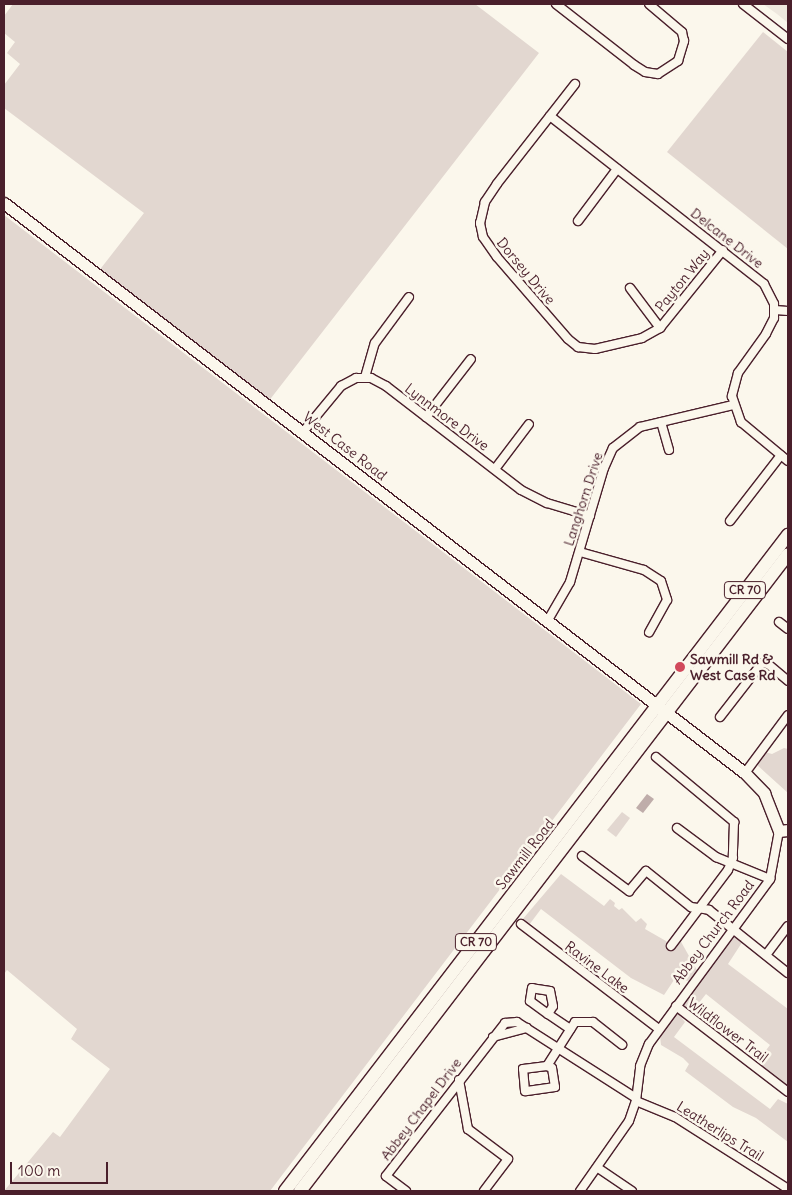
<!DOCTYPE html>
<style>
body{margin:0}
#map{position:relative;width:792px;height:1195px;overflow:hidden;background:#fbf7ec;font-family:Delius,sans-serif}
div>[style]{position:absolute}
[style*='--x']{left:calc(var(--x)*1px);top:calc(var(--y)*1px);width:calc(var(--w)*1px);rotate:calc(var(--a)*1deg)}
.built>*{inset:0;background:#eee7de}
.green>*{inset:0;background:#e2d7d0}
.water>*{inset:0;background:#bfadaa}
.roads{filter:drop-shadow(1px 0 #4a1f2b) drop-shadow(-1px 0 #4a1f2b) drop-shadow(0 1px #4a1f2b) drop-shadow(0 -1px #4a1f2b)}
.street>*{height:8px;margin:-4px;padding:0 4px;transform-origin:4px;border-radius:4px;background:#fbf7ec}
.secondary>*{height:11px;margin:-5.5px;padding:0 5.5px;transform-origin:5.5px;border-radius:5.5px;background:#fbf7ec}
.primary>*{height:12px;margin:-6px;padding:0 6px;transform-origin:6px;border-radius:6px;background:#fbf7ec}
.dots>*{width:14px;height:14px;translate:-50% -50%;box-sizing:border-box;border:2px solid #fbf7ec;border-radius:50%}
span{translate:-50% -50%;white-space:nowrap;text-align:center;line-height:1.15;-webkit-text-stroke:5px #fbf7ec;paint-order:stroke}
.shield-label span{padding:1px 4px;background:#fbf7ec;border:1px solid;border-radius:4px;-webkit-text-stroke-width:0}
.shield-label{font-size:12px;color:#4a1f2b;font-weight:700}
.street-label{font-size:14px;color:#4a1f2b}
.poi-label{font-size:14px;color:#4a1f2b;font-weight:700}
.left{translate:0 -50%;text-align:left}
.frame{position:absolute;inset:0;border:5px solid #4a1f2b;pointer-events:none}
.scale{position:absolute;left:10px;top:1162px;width:98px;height:22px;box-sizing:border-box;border:2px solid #4a1f2b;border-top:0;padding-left:6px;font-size:15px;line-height:18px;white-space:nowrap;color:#4a1f2b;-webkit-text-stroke:4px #fbf7ec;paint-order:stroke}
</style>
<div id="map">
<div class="built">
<div style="clip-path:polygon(763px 4px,788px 4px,788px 23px,777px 14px)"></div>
</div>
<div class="green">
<div style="clip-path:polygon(13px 4px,475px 4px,539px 53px,268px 402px,98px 272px,144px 213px,4px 108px,4px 85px,20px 64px,7px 53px,15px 42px,4px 33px,4px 16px)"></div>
<div style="clip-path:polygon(763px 32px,788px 52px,788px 249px,667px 152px)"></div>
<div style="clip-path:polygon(4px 215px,641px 704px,270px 1191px,4px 1191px,53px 1132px,60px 1137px,110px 1069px,71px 1039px,77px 1029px,7px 970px,4px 974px)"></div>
<div style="clip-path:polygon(784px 748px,788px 749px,788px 793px,756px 764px,765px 752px,772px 754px)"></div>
<div style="clip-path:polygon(622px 812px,630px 818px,616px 837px,607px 830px)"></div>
<div style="clip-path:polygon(561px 874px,604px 906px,610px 899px,615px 903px,614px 906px,619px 910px,622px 908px,636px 922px,641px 918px,647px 924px,645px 929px,666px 941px,671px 948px,680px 940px,698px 972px,692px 981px,674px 980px,664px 995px,631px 978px,541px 909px,529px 925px,522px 920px)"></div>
<div style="clip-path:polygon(735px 935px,743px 941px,728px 964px,788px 1009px,788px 1088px,760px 1067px,765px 1061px,760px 1058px,770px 1045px,706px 994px,690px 1014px,680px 1006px)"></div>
<div style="clip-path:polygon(678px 1013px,685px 1022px,674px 1037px,770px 1109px,778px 1099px,788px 1104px,788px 1142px,756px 1118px,733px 1107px,685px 1071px,689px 1064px,683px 1058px,661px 1045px,660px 1036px)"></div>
</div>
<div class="water">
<div style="clip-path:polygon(647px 794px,654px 799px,643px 813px,636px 808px)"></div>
</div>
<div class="roads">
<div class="street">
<div style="--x:556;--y:4;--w:99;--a:38"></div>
<div style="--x:634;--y:65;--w:13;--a:32"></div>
<div style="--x:645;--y:72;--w:13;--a:9"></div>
<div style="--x:658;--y:74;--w:24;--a:-33"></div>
<div style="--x:678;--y:61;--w:21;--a:-73"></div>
<div style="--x:684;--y:41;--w:9;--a:-103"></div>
<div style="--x:682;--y:32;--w:43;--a:-139.7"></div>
<div style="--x:743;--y:4;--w:57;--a:37.9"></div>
<div style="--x:575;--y:84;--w:127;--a:128"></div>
<div style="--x:497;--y:184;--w:22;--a:124"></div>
<div style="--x:485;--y:202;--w:22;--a:103"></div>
<div style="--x:480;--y:223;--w:14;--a:78"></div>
<div style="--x:483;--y:237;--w:24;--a:55"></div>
<div style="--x:497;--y:257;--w:108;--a:49.1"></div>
<div style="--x:568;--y:339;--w:13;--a:39"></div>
<div style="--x:578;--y:347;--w:17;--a:7"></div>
<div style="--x:595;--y:349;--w:48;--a:-13.2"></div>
<div style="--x:642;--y:338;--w:21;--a:-29"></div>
<div style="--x:660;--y:328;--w:100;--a:-51.1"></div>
<div style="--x:550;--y:116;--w:272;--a:38.1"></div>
<div style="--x:764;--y:284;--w:22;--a:63"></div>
<div style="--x:774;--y:304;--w:14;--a:90"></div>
<div style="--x:774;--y:318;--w:18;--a:117"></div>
<div style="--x:766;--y:334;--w:48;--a:125.7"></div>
<div style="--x:738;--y:373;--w:24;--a:105"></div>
<div style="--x:732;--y:396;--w:28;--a:71"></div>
<div style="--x:741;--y:422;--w:61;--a:39.7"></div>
<div style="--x:578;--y:221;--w:65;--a:-53.1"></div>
<div style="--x:630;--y:288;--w:50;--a:53.1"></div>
<div style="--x:775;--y:310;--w:13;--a:4"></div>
<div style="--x:365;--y:377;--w:35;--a:-74"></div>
<div style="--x:375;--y:343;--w:57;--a:-53.5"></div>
<div style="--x:426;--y:417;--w:73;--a:-52.2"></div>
<div style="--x:661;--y:422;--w:29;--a:74"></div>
<div style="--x:303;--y:432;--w:60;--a:-50.4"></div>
<div style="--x:341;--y:386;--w:17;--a:-28"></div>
<div style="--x:356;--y:378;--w:15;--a:0"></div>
<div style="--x:371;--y:378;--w:17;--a:28"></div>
<div style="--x:386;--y:386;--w:170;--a:37.6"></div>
<div style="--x:521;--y:490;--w:29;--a:27"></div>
<div style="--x:547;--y:503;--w:45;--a:16.8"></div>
<div style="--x:495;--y:469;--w:56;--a:-52.9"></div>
<div style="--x:730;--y:521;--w:83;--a:-52.3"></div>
<div style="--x:580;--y:552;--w:66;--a:15.7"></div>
<div style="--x:644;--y:570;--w:20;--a:33"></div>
<div style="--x:661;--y:581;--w:20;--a:72"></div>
<div style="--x:667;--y:600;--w:37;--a:119"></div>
<div style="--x:548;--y:620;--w:44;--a:-59.9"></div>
<div style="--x:570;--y:582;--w:119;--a:-73.4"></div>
<div style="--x:604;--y:468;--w:22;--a:-66"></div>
<div style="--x:613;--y:448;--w:34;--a:-38"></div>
<div style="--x:640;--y:427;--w:96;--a:-13.3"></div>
<div style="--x:779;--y:622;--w:11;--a:38"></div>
<div style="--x:720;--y:717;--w:68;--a:-52.1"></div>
<div style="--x:762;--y:663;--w:6;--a:9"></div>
<div style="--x:768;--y:664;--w:26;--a:40"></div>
<div style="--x:656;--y:757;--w:102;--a:39.8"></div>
<div style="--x:734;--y:822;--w:36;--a:92"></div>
<div style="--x:733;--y:858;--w:13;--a:113"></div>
<div style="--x:728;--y:870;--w:95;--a:126.9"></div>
<div style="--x:745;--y:773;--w:72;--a:-53.4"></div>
<div style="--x:677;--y:828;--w:49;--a:36.6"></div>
<div style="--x:716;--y:857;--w:58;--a:22.2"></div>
<div style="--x:582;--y:856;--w:59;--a:36.7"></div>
<div style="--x:629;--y:891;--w:26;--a:-50"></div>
<div style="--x:646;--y:871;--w:58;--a:38.7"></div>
<div style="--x:691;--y:907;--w:18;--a:9"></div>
<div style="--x:709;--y:910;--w:101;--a:38.6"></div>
<div style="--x:521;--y:924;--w:173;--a:37.3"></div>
<div style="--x:766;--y:955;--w:36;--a:-53"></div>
<div style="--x:676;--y:1006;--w:141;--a:37.5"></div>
<div style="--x:548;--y:1014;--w:9;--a:-58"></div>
<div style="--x:553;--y:1006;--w:15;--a:-101"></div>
<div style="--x:550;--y:991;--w:18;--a:-171"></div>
<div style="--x:532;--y:988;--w:13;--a:99"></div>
<div style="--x:530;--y:1001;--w:22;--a:36"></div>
<div style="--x:548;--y:1014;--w:27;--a:34"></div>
<div style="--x:493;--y:1037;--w:35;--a:-15"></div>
<div style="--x:547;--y:1066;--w:52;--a:-57.5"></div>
<div style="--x:575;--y:1022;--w:18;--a:0"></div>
<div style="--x:593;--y:1022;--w:37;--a:38"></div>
<div style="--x:547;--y:1066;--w:5;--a:22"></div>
<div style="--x:552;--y:1068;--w:19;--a:81"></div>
<div style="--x:555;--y:1087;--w:30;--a:172"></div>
<div style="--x:525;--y:1091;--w:22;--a:-95"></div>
<div style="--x:523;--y:1069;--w:24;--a:-7"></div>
<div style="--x:459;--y:1080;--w:50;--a:79.6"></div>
<div style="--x:468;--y:1129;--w:50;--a:36.9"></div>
<div style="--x:508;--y:1159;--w:40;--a:127"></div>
<div style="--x:636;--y:1101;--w:42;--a:22.3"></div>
<div style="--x:675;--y:1117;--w:134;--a:32.5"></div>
<div style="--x:598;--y:1168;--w:41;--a:34.1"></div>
<div style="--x:406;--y:1191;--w:25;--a:-143"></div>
<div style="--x:386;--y:1176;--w:194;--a:-52.1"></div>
<div style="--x:505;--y:1023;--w:12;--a:-5"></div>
<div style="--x:517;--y:1022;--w:141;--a:32.6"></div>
<div style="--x:580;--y:1191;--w:85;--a:-55"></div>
<div style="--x:629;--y:1121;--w:21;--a:-71"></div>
<div style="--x:636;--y:1101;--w:35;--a:-83"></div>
<div style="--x:640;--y:1066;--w:24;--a:-68"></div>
<div style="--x:649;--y:1044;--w:205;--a:-53.7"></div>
<div style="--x:770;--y:879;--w:49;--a:-79.4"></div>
</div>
<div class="secondary">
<div style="--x:4;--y:203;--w:935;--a:37.57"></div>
<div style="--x:745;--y:773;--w:28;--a:46"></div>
<div style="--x:764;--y:793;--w:41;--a:68.5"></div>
<div style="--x:779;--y:831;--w:9;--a:-6"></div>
</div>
<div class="primary">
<div style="--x:285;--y:1191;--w:827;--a:-52.52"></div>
<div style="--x:300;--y:1191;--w:802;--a:-52.54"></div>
</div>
</div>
<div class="dots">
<div style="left:680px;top:667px;background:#d1495b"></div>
</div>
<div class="shield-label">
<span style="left:745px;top:590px">CR 70</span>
<span style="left:476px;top:942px">CR 70</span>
</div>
<div class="street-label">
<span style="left:727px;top:238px;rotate:38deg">Delcane Drive</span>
<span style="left:526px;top:271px;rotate:50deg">Dorsey Drive</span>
<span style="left:682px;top:280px;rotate:-51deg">Payton Way</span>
<span style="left:447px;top:417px;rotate:37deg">Lynnmore Drive</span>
<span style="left:345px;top:446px;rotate:38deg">West Case Road</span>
<span style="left:583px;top:499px;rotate:-72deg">Langhorn Drive</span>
<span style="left:525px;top:854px;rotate:-52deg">Sawmill Road</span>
<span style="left:713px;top:932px;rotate:-53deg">Abbey Church Road</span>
<span style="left:597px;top:967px;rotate:37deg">Ravine Lake</span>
<span style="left:728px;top:1030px;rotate:37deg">Wildflower Trail</span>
<span style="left:421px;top:1109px;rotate:-53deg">Abbey Chapel Drive</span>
<span style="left:720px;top:1131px;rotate:32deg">Leatherlips Trail</span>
</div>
<div class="poi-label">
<span class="left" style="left:690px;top:667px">Sawmill Rd &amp;<br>West Case Rd</span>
</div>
<div class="frame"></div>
<div class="scale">100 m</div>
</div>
